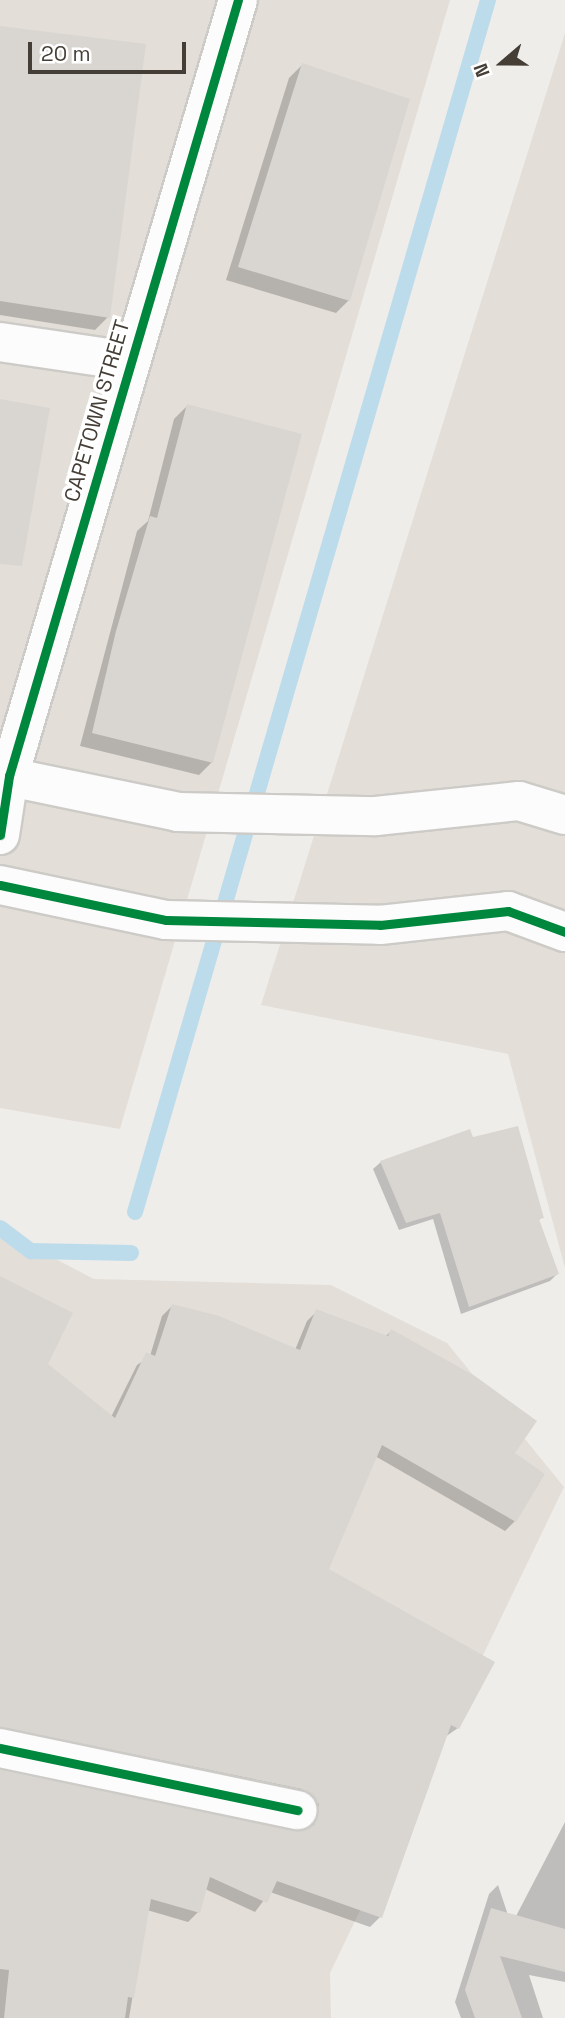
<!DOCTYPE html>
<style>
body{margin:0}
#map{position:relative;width:565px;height:2018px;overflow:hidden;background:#efedea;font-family:"Space Grotesk",sans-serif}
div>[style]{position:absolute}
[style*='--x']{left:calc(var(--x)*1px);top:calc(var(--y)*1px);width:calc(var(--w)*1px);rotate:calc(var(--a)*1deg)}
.residential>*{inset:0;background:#e3ded7}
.shadow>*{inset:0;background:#0003}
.stream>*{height:16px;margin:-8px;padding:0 8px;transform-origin:8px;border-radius:8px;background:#bddceb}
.building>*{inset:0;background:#d9d6d2}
.roads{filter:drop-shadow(2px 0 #cdcbc7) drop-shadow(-2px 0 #cdcbc7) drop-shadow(0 2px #cdcbc7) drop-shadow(0 -2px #cdcbc7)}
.minor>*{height:38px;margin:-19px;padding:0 19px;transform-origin:19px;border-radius:19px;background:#fdfcfc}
.cycleway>*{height:9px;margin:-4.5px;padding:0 4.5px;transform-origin:4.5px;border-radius:4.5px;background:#00873e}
span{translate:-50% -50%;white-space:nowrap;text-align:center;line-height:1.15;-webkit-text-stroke:7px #fff;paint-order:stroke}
.street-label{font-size:21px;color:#453e36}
.north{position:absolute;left:467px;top:28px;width:70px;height:70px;-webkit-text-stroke:5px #fff;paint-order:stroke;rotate:250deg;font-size:19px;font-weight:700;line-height:28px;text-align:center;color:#453e36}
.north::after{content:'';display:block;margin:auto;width:24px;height:32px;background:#453e36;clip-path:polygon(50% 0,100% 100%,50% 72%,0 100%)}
.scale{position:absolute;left:28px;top:42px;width:158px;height:32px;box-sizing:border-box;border:4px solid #453e36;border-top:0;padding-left:9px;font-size:21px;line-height:24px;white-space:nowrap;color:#453e36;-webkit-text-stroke:5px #fff;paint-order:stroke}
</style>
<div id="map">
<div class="residential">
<div style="clip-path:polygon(0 0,450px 0,120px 1129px,0 1108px)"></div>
<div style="clip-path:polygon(565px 33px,565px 1268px,508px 1054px,261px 1005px)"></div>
<div style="clip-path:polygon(0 1230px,94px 1279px,331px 1285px,447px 1343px,564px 1487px,330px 1973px,331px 2018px,0 2018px)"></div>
</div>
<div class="shadow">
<div style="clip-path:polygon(0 31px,108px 317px,95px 330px,0 315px)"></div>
<div style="clip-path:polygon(302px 65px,349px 300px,336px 313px,226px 280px,289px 78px)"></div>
<div style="clip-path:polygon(187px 406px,212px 762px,199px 775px,80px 746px,137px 531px,148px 521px,174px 419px)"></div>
<div style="clip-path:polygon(472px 1139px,542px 1217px,538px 1221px,557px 1274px,550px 1281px,461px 1314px,433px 1219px,399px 1230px,373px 1169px,381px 1162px)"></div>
<div style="clip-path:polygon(0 1278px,45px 1364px,111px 1417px,137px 1365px,150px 1356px,162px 1316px,172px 1306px,295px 1350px,307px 1321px,317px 1311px,385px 1337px,391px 1331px,513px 1453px,515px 1521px,505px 1531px,375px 1456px,326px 1570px,458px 1728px,445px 1737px,380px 1917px,370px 1927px,270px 1892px,255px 1912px,205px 1889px,198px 1912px,188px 1922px,147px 1910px,129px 2018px,0 2018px,0 1772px,294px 1833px,306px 1829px,310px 1814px,0 1737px)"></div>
<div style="clip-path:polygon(565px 1822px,565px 1982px,529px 1975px,543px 2018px,461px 2018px,455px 2002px,489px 1894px,498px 1885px,508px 1915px,515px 1918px)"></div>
</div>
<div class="stream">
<div style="--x:135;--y:1212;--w:1262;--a:-73.76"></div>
<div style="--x:0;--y:1228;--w:39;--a:37"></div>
<div style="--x:31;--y:1251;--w:100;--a:1.1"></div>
</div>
<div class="building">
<div style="clip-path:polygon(0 26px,146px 44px,110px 318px,0 301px)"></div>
<div style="clip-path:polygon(302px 63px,410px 99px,350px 301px,238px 267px)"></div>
<div style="clip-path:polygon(0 399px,50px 408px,22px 566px,0 564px)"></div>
<div style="clip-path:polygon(187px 404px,302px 434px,213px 763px,92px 733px,116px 631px,150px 516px,157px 518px)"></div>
<div style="clip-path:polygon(518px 1126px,544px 1218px,539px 1219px,559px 1274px,469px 1307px,440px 1213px,406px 1223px,380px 1161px,470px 1129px,473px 1137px)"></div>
<div style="clip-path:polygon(0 1276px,73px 1313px,48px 1364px,115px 1418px,146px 1352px,155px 1356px,172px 1304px,219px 1316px,300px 1350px,316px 1309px,388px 1336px,391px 1329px,475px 1376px,537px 1421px,515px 1453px,545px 1474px,516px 1522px,382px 1445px,329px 1569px,495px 1662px,459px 1729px,451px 1725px,382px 1918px,277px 1881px,267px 1903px,210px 1877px,200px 1913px,151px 1899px,134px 1998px,128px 1997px,125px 2018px,4px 2018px,9px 1970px,0 1969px,0 1770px,294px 1831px,314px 1825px,319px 1804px,302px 1789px,0 1727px)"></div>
<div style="clip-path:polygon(491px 1908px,565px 1929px,565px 1972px,500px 1956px,522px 2018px,475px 2018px,465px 1990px)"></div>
</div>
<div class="roads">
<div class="minor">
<div style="--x:0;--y:342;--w:130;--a:8.4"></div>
<div style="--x:0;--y:775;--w:182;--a:11.7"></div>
<div style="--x:178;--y:812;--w:198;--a:1.2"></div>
<div style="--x:376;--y:816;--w:144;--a:-6"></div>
<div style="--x:519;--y:801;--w:48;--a:16.9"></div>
<div style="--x:0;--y:835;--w:60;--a:-81.3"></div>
<div style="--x:9;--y:776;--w:809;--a:-73.56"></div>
<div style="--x:0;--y:885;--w:170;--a:11.9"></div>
<div style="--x:166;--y:920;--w:214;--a:1.3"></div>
<div style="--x:380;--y:925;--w:129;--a:-6.2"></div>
<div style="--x:508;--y:911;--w:61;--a:20.2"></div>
<div style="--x:0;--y:1748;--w:304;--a:11.8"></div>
</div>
</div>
<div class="cycleway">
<div style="--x:0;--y:835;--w:60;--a:-81.3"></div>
<div style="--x:9;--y:776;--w:809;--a:-73.56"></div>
<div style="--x:0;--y:885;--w:170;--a:11.9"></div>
<div style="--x:166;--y:920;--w:214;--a:1.3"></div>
<div style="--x:380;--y:925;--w:129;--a:-6.2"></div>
<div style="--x:508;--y:911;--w:61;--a:20.2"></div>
<div style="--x:0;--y:1748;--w:304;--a:11.8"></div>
</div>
<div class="street-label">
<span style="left:97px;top:411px;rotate:-74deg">CAPETOWN STREET</span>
</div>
<div class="north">N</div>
<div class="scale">20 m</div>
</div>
